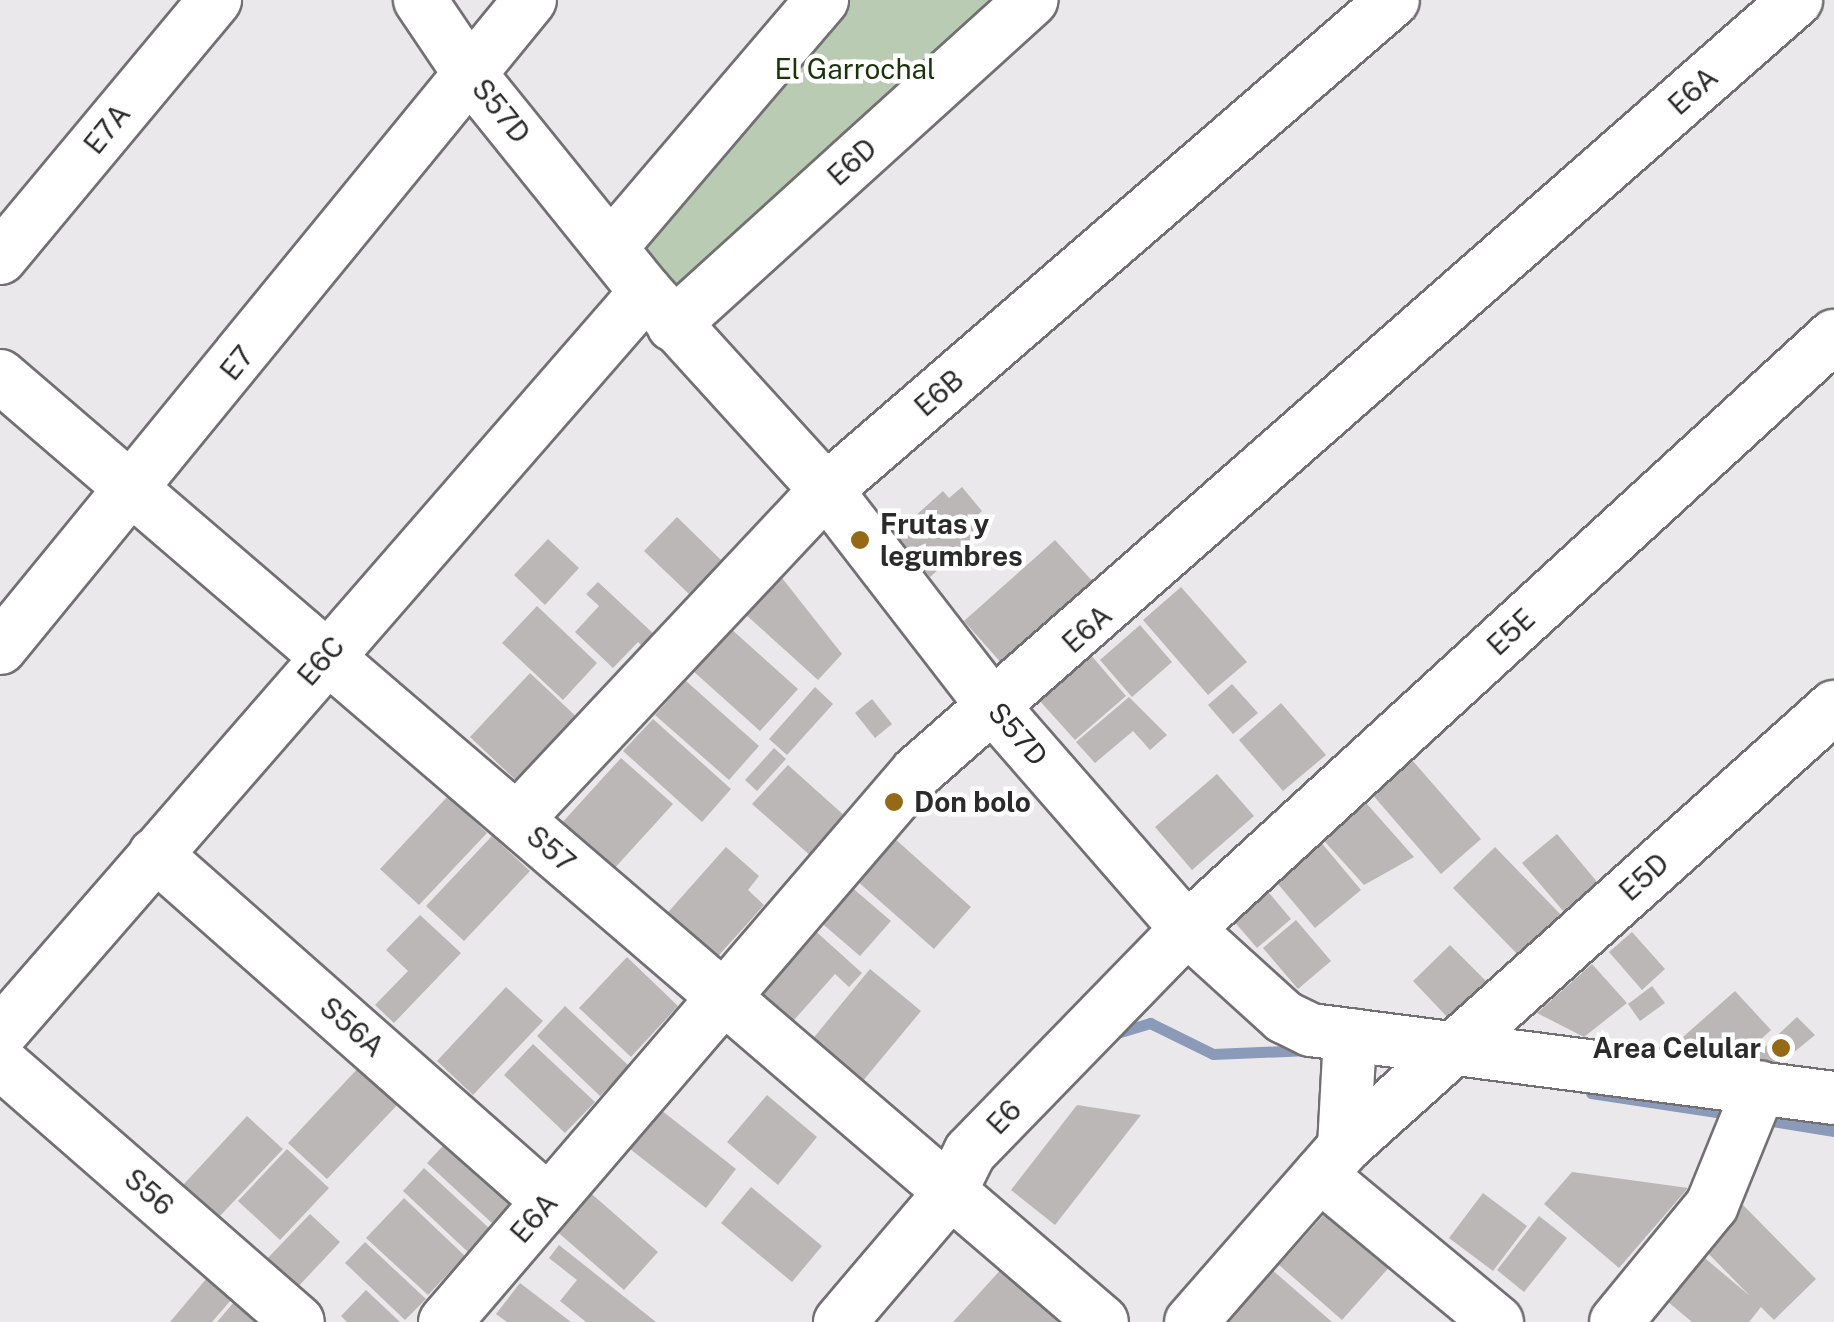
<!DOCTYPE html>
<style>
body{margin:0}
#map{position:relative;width:1834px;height:1322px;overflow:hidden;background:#eae8eb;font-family:"Public Sans",sans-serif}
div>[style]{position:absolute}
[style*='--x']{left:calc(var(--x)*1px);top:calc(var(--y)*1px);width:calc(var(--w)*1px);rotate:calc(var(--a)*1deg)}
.green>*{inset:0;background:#b9cbb3}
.stream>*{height:11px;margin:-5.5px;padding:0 5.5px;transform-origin:5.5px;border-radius:5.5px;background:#8b9ab8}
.building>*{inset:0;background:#bbb7b7}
.roads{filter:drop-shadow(2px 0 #727073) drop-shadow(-2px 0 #727073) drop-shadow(0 2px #727073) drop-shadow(0 -2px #727073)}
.minor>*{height:52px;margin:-26px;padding:0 26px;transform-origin:26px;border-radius:26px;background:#fff}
.dots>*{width:28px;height:28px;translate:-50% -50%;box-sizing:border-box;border:5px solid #fff;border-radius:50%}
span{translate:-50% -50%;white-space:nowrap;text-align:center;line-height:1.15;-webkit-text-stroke:9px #fff;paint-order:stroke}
.park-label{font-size:28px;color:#173509}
.street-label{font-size:28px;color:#2c2b2c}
.poi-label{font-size:28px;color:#2c2b2c;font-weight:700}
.left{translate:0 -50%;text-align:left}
.right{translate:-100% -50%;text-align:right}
</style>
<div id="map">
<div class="green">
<div style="clip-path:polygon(824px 0,1031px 0,674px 322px,618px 247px)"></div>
</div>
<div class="stream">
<div style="--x:1110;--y:1035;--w:42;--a:-16.7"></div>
<div style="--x:1150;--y:1023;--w:70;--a:26.2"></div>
<div style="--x:1213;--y:1054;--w:95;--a:-2.4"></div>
<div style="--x:1591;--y:1093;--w:147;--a:8.6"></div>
<div style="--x:1759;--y:1119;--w:76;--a:9.1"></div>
</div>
<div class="building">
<div style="clip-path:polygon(962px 487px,982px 511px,970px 522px,980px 533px,930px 577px,893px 536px,943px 491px,949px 498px)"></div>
<div style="clip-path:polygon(677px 517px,721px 560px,689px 594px,644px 551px)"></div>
<div style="clip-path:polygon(548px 539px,579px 568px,545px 605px,514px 575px)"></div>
<div style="clip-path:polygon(1055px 540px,1095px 584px,1003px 665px,964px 621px)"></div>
<div style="clip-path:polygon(782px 578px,842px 654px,818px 680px,744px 613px)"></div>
<div style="clip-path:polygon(598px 582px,656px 636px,645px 649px,638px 642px,613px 668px,575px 632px,599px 606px,586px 594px)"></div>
<div style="clip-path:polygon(1181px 587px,1247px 662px,1208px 695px,1143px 620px)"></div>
<div style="clip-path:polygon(537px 606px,597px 663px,563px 700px,502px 643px)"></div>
<div style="clip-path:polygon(1140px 625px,1172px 662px,1132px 697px,1100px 660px)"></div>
<div style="clip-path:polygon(730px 628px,798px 689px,760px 731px,692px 670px)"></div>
<div style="clip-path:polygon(1090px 654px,1126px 696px,1075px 740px,1038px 699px)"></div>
<div style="clip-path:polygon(530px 673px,582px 722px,522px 786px,470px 737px)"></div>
<div style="clip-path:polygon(686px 681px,759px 746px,729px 780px,655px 715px)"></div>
<div style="clip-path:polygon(1232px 684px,1258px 713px,1233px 734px,1208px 705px)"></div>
<div style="clip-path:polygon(815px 687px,833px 704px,787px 755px,769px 739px)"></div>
<div style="clip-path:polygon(1129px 697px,1167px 735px,1150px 750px,1133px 731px,1095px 763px,1076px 742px)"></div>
<div style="clip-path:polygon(872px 699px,892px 724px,875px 738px,855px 713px)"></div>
<div style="clip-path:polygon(1281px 703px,1326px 755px,1283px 791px,1239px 740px)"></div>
<div style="clip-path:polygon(653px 719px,731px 789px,702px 822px,623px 751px)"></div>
<div style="clip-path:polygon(774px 748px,786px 759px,757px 791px,745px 780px)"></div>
<div style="clip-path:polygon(1405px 752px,1481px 839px,1441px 874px,1365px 786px)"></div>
<div style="clip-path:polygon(621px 758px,673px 804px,612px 871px,560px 825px)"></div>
<div style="clip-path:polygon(788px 765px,847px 818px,812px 857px,752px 804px)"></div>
<div style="clip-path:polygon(1217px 774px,1254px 816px,1192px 870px,1155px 827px)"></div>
<div style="clip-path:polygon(1359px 795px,1414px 857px,1364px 885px,1317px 833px)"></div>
<div style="clip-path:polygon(448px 796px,487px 833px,419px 905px,380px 869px)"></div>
<div style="clip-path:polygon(1314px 834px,1361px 890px,1315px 928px,1268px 872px)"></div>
<div style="clip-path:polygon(1557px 834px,1598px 883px,1564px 912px,1522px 863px)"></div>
<div style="clip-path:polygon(492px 836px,530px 871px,464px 941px,426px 906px)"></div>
<div style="clip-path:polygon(894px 838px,971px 907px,934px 949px,856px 880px)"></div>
<div style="clip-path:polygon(726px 847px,759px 876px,748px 890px,764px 905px,712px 963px,662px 919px)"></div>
<div style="clip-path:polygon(1495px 847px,1564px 918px,1521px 958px,1453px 888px)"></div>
<div style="clip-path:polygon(1259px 881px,1291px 919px,1257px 948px,1225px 911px)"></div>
<div style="clip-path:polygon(849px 885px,891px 921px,860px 956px,818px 920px)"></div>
<div style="clip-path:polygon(420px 915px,461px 953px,394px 1023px,375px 1005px,408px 971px,386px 950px)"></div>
<div style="clip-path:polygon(1296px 920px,1331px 961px,1298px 989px,1263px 948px)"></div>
<div style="clip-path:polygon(811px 927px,862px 973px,849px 987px,835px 974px,786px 1029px,749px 996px)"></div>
<div style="clip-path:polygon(1632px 932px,1665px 969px,1642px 990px,1609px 952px)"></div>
<div style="clip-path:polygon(1450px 945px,1489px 984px,1451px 1021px,1413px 981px)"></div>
<div style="clip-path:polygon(627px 957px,678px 1006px,631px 1057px,579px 1008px)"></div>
<div style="clip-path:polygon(1592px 964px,1627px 1003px,1584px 1037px,1537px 1013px)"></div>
<div style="clip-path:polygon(870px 969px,921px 1011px,862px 1082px,811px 1041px)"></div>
<div style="clip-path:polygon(1652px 986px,1665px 1003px,1640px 1021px,1628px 1004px)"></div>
<div style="clip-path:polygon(506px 987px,543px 1021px,473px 1095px,437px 1061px)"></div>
<div style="clip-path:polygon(1735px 991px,1771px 1030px,1736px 1062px,1666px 1052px)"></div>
<div style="clip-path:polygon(565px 1006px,629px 1066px,600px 1096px,537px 1036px)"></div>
<div style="clip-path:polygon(1797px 1017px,1815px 1035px,1782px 1062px,1748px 1063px)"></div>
<div style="clip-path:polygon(533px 1044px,595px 1102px,565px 1133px,504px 1075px)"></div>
<div style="clip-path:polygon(361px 1065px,400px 1102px,327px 1179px,288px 1143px)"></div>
<div style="clip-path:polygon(767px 1095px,817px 1137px,778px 1185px,727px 1142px)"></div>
<div style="clip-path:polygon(1077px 1105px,1141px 1115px,1055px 1225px,1011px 1190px)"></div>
<div style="clip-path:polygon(661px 1110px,736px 1169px,706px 1208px,630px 1149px)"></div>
<div style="clip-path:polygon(247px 1116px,283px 1149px,218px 1218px,183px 1185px)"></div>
<div style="clip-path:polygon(453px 1135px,519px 1197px,493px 1224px,427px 1163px)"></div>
<div style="clip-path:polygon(287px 1149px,329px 1188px,280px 1240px,238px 1201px)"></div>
<div style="clip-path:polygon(424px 1168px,490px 1229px,468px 1252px,403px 1191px)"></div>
<div style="clip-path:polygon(1572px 1172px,1688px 1188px,1619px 1268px,1544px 1204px)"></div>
<div style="clip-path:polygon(751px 1187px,822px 1246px,792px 1282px,721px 1223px)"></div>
<div style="clip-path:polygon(586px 1189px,658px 1252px,624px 1290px,553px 1228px)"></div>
<div style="clip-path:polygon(1483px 1193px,1527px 1226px,1493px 1271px,1449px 1238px)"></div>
<div style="clip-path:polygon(404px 1198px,465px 1256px,428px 1295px,366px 1238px)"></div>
<div style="clip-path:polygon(1742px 1204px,1816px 1279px,1774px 1320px,1761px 1307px,1749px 1322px,1692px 1322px,1661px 1296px,1700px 1254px,1750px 1296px,1701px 1246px)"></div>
<div style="clip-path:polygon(1330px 1208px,1393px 1263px,1342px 1320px,1279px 1265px)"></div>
<div style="clip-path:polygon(310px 1214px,340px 1242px,295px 1290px,265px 1261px)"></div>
<div style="clip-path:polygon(1539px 1216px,1567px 1238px,1524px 1292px,1497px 1270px)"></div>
<div style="clip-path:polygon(365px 1242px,426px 1299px,405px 1320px,345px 1263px)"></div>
<div style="clip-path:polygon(559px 1245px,656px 1322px,586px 1322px,560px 1301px,577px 1280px,549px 1258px)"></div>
<div style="clip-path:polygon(1005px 1265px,1067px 1322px,953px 1322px)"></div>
<div style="clip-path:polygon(1270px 1268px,1332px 1322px,1223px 1322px)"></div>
<div style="clip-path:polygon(212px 1272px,237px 1293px,212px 1322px,170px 1322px)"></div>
<div style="clip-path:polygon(520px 1283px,571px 1322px,507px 1322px,496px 1314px)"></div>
<div style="clip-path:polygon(366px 1290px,400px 1322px,347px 1322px,341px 1316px)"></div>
<div style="clip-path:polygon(235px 1301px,261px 1322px,217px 1322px)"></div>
</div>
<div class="roads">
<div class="minor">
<div style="--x:420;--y:0;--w:89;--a:56"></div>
<div style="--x:470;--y:74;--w:280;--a:51.1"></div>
<div style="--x:646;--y:292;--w:268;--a:47.7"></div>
<div style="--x:826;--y:490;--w:278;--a:52.3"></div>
<div style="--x:996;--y:710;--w:291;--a:48.9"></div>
<div style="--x:1187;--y:929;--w:131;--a:42.2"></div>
<div style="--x:1284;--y:1017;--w:30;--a:26"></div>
<div style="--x:1311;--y:1030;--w:527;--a:7.41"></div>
<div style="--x:611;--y:247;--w:325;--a:-49.5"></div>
<div style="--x:0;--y:258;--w:336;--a:-50.2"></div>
<div style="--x:673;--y:325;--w:484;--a:-42.2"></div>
<div style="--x:0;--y:376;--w:1452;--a:40.64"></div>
<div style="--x:0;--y:648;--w:837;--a:-50.72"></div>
<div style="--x:517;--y:819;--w:451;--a:-46.8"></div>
<div style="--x:826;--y:490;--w:749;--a:-40.83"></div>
<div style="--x:155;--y:854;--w:524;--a:41.44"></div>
<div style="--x:0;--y:1034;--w:984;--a:-48.96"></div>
<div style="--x:0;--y:1062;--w:395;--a:41.1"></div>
<div style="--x:1344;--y:1147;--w:112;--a:-86.9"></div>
<div style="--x:1320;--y:1175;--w:230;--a:39.7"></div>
<div style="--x:445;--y:1322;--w:725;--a:-49.36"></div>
<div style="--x:917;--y:772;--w:1170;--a:-41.29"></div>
<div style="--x:840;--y:1322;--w:168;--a:-49.6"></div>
<div style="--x:949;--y:1194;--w:47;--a:-63.4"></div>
<div style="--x:970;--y:1152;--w:311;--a:-45.8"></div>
<div style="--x:1187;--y:929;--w:878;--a:-42.51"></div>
<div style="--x:1191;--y:1322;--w:232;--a:-48.8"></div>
<div style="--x:1344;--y:1147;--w:659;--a:-41.92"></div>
<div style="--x:1616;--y:1322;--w:151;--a:-50.6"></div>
<div style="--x:1712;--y:1205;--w:127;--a:-67.9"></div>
</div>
</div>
<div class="dots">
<div style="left:860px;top:540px;background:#956a16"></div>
<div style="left:894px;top:802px;background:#956a16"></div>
<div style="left:1781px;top:1048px;background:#956a16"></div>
</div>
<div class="park-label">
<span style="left:855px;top:69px">El Garrochal</span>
</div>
<div class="street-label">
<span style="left:1693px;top:91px;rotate:-42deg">E6A</span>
<span style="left:501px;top:111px;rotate:51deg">S57D</span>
<span style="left:107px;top:129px;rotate:-51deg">E7A</span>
<span style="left:852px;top:162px;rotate:-42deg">E6D</span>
<span style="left:237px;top:363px;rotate:-51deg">E7</span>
<span style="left:939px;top:393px;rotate:-41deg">E6B</span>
<span style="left:1087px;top:629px;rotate:-42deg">E6A</span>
<span style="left:1511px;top:632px;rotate:-43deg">E5E</span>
<span style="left:321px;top:661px;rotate:-49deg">E6C</span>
<span style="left:1018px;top:734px;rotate:49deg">S57D</span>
<span style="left:551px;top:849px;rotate:41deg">S57</span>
<span style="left:1644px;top:877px;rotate:-42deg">E5D</span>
<span style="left:352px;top:1027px;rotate:41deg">S56A</span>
<span style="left:1004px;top:1117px;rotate:-46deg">E6</span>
<span style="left:149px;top:1192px;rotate:41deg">S56</span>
<span style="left:534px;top:1218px;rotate:-49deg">E6A</span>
</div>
<div class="poi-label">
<span class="left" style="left:880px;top:540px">Frutas y<br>legumbres</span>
<span class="left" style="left:914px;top:802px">Don bolo</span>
<span class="right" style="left:1761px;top:1048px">Area Celular</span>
</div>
</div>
